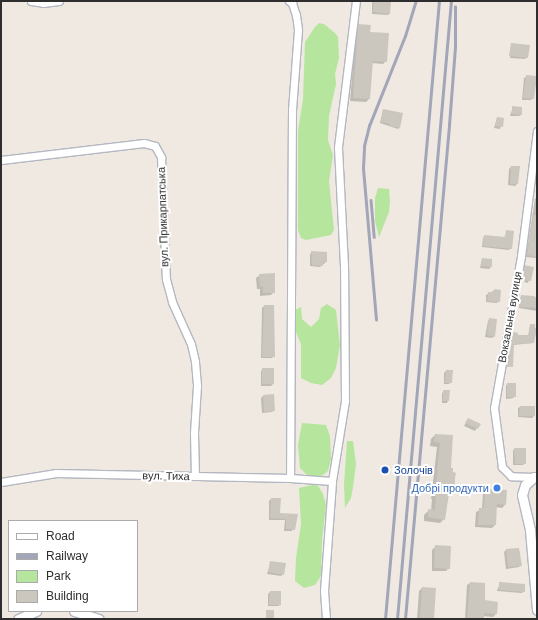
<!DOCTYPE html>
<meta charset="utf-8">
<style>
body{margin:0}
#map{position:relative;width:538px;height:620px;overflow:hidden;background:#efe9e1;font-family:Arial,sans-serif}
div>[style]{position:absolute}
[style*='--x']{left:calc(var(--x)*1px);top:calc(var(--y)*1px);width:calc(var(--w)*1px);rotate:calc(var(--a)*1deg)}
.green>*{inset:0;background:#b6e59e}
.shadow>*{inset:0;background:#0003}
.building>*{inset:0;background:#cbc7bf}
.roads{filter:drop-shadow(1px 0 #b4b7c1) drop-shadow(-1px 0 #b4b7c1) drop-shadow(0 1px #b4b7c1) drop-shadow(0 -1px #b4b7c1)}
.street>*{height:7px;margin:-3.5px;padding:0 3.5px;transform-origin:3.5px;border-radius:3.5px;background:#fff}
.secondary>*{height:9px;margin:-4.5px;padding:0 4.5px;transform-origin:4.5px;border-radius:4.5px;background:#fff}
.rail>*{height:2.5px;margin:-1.25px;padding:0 1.25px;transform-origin:1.25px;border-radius:1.25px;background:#a3a6b8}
.dots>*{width:11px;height:11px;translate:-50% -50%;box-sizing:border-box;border:2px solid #fff;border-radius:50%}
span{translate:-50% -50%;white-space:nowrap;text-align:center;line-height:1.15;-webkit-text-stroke:4px #fff;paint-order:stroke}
.street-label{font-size:11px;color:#2e2e2e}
.transit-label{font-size:11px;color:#164399}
.left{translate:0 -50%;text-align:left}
.shop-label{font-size:11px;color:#366cbe}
.right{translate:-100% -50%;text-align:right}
.frame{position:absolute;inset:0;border:2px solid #2e2e2e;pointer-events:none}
.legend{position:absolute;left:8px;top:520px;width:130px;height:92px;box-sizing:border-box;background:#fff;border:1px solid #ababab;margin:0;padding:5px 7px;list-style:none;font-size:12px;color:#2e2e2e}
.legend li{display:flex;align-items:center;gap:8px;height:20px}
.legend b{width:20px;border:1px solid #ababab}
</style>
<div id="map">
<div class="green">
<div style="clip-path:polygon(319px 23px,324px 24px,335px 33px,338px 37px,339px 58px,335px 74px,336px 84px,329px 116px,328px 140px,333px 155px,329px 181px,334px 230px,331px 235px,306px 240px,301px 238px,298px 230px,298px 131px,303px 99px,305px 42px,315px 27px)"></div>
<div style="clip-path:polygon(378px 188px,389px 189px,390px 201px,389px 212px,379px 237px,375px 221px,375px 198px)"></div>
<div style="clip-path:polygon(327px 304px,336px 310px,340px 345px,336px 368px,331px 378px,322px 385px,311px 383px,301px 378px,301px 344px,292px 323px,291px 312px,301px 307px,302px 319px,311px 327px,319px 319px,321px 308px)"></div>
<div style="clip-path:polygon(302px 423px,326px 425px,330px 436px,331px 459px,328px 471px,319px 478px,308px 476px,300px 468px,298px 445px)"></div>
<div style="clip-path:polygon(347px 441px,353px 441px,356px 464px,353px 487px,351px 498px,345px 508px,344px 485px)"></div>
<div style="clip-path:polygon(317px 484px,323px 494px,326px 505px,322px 540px,321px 576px,315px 585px,304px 588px,295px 581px,296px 558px,301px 524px,299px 488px)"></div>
</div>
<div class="shadow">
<div style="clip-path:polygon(374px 1px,389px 13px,388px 15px,372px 14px,372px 3px)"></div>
<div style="clip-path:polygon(359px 25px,369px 33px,386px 61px,383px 64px,372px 63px,369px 99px,366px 102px,350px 101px,356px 28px)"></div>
<div style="clip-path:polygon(511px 44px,527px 57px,525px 59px,510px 58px)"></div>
<div style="clip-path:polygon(526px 77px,537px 79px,537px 86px,534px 86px,533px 98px,531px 100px,522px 100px,524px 78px)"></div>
<div style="clip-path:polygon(513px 107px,521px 115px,519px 116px,510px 116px)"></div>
<div style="clip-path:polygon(383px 110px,399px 128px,398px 129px,380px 123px)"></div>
<div style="clip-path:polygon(497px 118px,503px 118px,500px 129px,494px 128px)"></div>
<div style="clip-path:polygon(511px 167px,517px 184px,515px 186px,508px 185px,509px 169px)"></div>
<div style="clip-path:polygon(537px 197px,537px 257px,536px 258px,526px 257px,535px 199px)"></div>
<div style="clip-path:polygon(507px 231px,511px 248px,509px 250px,482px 247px,483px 238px,485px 236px,504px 238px)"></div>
<div style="clip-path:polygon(312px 252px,326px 262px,320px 267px,310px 266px,310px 254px)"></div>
<div style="clip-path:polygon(482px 259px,491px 267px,489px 269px,480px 268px)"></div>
<div style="clip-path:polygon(525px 267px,533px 268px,528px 283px,521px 281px)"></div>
<div style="clip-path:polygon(260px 275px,274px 292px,271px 295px,260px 296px,260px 289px,257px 289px,256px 278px)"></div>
<div style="clip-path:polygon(495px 290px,499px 301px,497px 303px,486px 302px,486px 295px)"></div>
<div style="clip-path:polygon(522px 296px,537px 299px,537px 311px,519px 308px,520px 298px)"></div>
<div style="clip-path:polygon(264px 306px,274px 356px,272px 358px,261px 358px,262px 308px)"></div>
<div style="clip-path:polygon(490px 319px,494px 336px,492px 338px,485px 337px,488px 321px)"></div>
<div style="clip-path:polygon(530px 325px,537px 329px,533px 343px,513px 345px,512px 366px,506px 367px,511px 335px,513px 333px,517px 336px,528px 336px)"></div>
<div style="clip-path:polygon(263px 369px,273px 384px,271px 386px,261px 386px,261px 371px)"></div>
<div style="clip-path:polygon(446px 371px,451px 382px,449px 384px,444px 384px,444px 373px)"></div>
<div style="clip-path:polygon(507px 384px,515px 396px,513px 398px,506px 399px,506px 386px)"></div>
<div style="clip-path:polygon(444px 391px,448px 401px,447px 403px,442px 403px,442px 393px)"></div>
<div style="clip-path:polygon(273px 395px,274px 410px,272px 412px,262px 413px,261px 398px,263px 396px)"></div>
<div style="clip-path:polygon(520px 407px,534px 416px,532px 418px,518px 417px,518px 408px)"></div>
<div style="clip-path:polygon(537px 419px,537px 440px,536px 440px,536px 420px)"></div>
<div style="clip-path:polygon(467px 421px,479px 424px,475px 431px,464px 426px)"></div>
<div style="clip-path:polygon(435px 435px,452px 436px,450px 469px,454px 483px,448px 489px,444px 519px,440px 523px,424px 521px,424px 515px,429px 510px,431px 511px,432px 499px,431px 499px,437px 447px,430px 446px,431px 439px)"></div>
<div style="clip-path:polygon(514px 449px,525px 463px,523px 465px,513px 465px,513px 451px)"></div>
<div style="clip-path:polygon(486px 490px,505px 505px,502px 508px,495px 507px,495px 525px,492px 528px,475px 527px,476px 512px,482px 509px,483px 493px)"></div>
<div style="clip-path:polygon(537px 493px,537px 501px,536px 501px,536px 494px)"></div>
<div style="clip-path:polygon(271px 499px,279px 514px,296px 515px,292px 531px,284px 531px,285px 520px,269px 520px,269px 501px)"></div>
<div style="clip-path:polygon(436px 546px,449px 568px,446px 571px,432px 571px,432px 550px)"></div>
<div style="clip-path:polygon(506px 550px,521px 565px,519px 567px,506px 569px,504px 552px)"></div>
<div style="clip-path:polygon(271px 562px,283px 574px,281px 576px,267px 574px)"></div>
<div style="clip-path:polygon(470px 583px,496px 614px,493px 617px,483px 616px,483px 619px,465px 619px,467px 585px)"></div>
<div style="clip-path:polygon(500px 583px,524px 591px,522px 593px,497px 591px)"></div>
<div style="clip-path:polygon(422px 588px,433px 619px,417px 619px,419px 591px)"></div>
<div style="clip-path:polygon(270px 592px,280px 605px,278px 606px,268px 606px,268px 594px)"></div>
</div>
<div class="building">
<div style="clip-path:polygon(374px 1px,391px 1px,390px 14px,373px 12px)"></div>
<div style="clip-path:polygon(358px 24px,371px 25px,370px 32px,389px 33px,387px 62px,373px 61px,370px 99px,353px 98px)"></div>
<div style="clip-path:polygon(511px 43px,530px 45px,528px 58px,509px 56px)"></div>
<div style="clip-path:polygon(526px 75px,537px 76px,534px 99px,523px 98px)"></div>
<div style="clip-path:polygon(512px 106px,522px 107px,522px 115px,512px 114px)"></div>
<div style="clip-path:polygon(383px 109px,403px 113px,400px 128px,389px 126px,390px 124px,381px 122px)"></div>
<div style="clip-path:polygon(497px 117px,504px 118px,503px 127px,495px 126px)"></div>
<div style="clip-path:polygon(511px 166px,520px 166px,518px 184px,510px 184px)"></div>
<div style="clip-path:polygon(533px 215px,537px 215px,537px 257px,527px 255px)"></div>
<div style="clip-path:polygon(506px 230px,514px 231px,512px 249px,483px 246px,484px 235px,505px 237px)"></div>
<div style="clip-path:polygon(311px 251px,327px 252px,327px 262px,323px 262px,323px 266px,312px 265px)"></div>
<div style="clip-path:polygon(482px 258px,492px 259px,492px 267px,481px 266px)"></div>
<div style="clip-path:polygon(524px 265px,534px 267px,531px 281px,522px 280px)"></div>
<div style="clip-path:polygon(275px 273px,275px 293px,263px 293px,263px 286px,260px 287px,259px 274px)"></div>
<div style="clip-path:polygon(494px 289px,501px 290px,500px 302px,487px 301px,488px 292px,494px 292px)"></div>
<div style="clip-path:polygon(521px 295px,534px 296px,537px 298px,537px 308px,520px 307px)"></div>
<div style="clip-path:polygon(264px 305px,274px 305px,275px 357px,262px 357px)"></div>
<div style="clip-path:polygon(489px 318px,497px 319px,495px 337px,487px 335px)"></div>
<div style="clip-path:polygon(530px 324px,535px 324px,535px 328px,537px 328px,534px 343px,514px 344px,513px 367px,506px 366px,513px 332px,518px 333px,518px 335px,529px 335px)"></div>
<div style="clip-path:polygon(262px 368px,274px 368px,274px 384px,262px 384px)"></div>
<div style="clip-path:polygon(446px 370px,453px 370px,452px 383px,445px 383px)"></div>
<div style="clip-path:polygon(507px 383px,516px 383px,516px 397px,507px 397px)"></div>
<div style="clip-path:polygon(443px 390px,450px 390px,449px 401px,443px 401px)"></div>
<div style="clip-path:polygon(274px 394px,275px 411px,264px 412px,263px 395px)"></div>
<div style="clip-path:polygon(520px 406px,535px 406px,535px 416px,519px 416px)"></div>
<div style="clip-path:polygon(468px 418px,481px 424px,478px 429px,465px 423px)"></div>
<div style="clip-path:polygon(435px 434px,453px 435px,451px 468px,453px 468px,453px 472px,456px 473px,455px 478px,455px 484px,452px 484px,451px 487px,450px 487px,445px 520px,428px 517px,428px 509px,435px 510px,436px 495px,434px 495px,438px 470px,437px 470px,440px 443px,434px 442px)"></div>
<div style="clip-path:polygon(514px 448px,526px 448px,526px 464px,515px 464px)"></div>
<div style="clip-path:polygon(485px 489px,507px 490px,506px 505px,497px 504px,496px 525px,478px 525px,479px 508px,484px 508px)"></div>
<div style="clip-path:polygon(271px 498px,281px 498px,280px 513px,298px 514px,295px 530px,286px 529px,286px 519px,270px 518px)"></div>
<div style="clip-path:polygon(435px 545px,451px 546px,450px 569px,434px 568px)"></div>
<div style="clip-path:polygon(519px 548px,522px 566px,508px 567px,506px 549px)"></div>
<div style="clip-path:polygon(270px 561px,286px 563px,284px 575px,268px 572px)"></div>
<div style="clip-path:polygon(470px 582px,485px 583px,485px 600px,498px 602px,497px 614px,484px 613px,484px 619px,467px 619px)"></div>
<div style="clip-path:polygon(499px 582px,525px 584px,525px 592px,499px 590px)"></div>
<div style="clip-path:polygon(422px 587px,436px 588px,434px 619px,420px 619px)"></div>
<div style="clip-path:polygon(270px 591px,281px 591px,281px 605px,269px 605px)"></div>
<div style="clip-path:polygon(266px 610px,274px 610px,274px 619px,266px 619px)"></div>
</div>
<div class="roads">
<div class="street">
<div style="--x:31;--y:1;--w:12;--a:9"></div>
<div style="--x:43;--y:3;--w:16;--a:-7"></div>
<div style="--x:289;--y:1;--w:4;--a:34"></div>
<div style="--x:292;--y:3;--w:13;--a:72"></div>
<div style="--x:296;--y:15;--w:15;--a:82"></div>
<div style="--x:298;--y:30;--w:79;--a:94.3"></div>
<div style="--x:292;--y:109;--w:369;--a:90.3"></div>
<div style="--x:1;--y:160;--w:144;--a:-6.8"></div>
<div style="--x:144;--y:143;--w:11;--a:15"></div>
<div style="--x:155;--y:146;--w:13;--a:61"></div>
<div style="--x:161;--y:157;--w:122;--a:87.7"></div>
<div style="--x:166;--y:279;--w:24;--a:75"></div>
<div style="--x:172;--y:302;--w:46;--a:65.7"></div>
<div style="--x:191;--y:344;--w:18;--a:77"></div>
<div style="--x:195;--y:362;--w:24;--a:85"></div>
<div style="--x:197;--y:386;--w:47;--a:93.7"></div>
<div style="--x:194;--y:433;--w:43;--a:88.7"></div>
<div style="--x:534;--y:477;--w:23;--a:-178"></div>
<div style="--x:511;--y:476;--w:13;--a:-135"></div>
<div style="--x:502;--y:467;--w:60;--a:-97.7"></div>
<div style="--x:494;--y:408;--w:154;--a:-79.9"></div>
<div style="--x:521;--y:256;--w:126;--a:-82.7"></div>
<div style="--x:1;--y:482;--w:56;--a:-9.3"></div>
<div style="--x:56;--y:473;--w:234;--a:1.2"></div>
<div style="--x:290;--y:478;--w:42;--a:4.1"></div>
<div style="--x:326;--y:619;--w:28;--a:-94"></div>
<div style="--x:324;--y:591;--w:110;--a:-85.8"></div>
<div style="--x:332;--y:481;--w:81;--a:-80.8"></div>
<div style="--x:345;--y:401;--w:135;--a:-90.4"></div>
<div style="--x:344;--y:266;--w:119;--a:-92.9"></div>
<div style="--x:338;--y:147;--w:147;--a:-83"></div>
</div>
<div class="secondary">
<div style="--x:537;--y:477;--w:3;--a:180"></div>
<div style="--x:534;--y:477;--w:12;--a:138"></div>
<div style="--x:525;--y:485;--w:10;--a:107"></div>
<div style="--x:522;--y:495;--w:36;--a:77"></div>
<div style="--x:530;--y:530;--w:80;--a:85"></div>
<div style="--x:74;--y:611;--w:26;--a:18"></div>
<div style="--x:18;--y:619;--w:20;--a:-24"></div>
</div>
</div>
<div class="rail">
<div style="--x:371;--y:200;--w:37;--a:85"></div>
<div style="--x:376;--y:320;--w:153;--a:-94.9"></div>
<div style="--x:363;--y:168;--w:22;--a:-87"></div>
<div style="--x:364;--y:146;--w:21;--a:-76"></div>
<div style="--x:369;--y:126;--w:97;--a:-68.2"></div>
<div style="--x:405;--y:36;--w:37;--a:-73"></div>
<div style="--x:385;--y:619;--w:620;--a:-85.01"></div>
<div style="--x:397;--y:619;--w:620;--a:-85.01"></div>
<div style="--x:405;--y:619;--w:496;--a:-84.9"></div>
<div style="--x:449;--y:125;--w:78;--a:-85.6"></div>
<div style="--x:455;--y:47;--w:40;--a:-90"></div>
</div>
<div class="dots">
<div style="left:385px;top:470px;background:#1a4fb4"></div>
<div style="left:497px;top:488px;background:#3f7fe0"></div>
</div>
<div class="street-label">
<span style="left:163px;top:217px;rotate:-92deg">вул. Прикарпатська</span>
<span style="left:510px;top:317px;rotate:-80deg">Вокзальна вулиця</span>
<span style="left:166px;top:476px;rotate:1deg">вул. Тиха</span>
</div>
<div class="transit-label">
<span class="left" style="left:394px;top:470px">Золочів</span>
</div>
<div class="shop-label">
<span class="right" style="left:489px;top:488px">Добрі продукти</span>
</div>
<div class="frame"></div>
<ul class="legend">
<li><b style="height:5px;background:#fff"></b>Road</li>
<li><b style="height:5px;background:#a3a6b8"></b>Railway</li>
<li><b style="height:11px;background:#b6e59e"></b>Park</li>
<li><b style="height:11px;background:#cbc7bf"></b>Building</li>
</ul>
</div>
